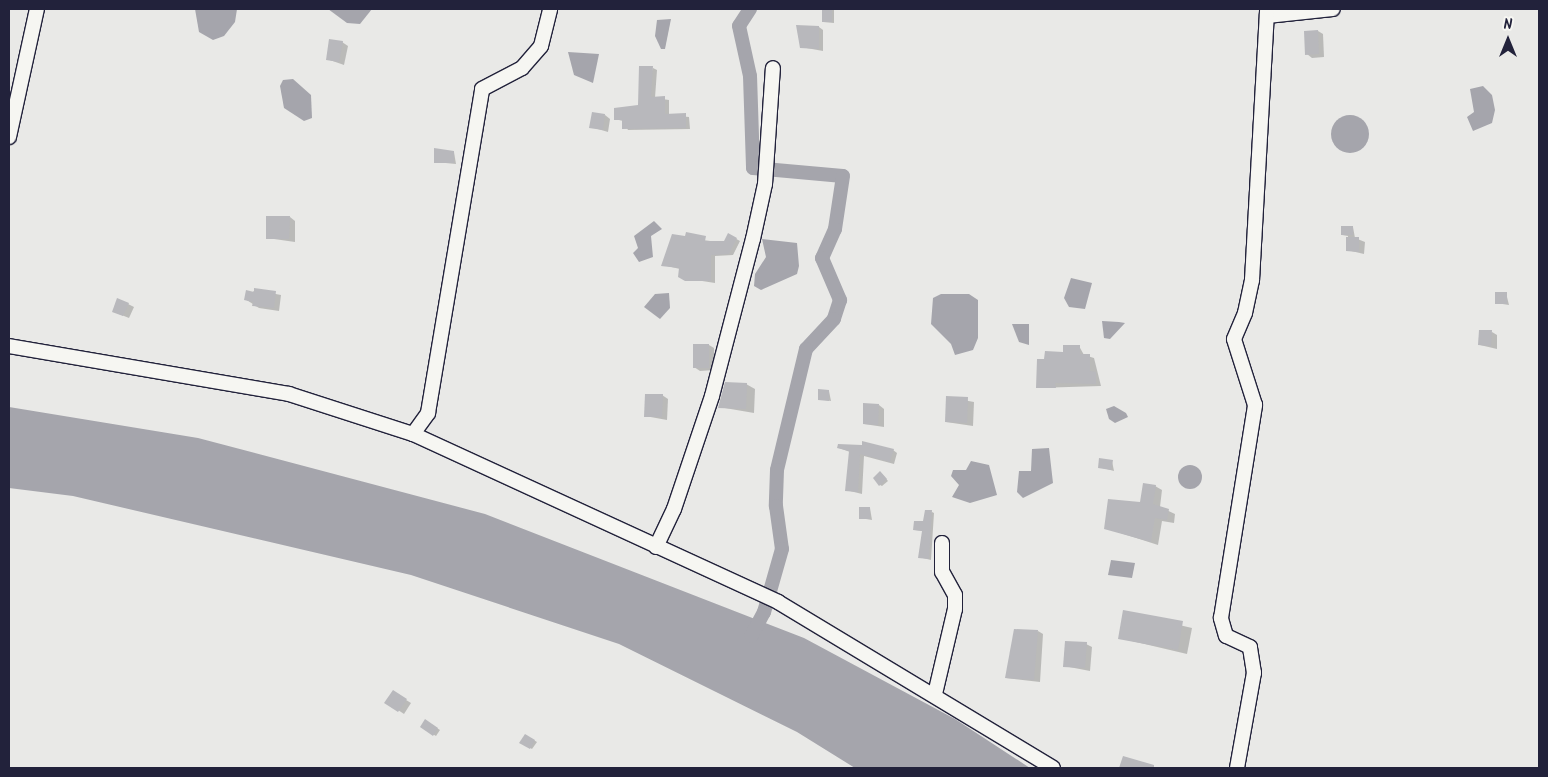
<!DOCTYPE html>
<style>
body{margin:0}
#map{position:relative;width:1548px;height:777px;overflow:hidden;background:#e9e9e7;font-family:Kalam,sans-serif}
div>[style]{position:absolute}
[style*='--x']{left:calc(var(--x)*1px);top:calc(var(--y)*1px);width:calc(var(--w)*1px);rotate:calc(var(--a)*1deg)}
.water>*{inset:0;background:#a5a5ac}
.round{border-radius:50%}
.shadow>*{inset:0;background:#0003}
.canal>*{height:14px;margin:-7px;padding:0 7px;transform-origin:7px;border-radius:7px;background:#a5a5ac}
.building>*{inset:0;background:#b8b8bc}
.roads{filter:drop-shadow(1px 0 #22223b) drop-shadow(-1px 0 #22223b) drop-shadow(0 1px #22223b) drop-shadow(0 -1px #22223b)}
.minor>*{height:14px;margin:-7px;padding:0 7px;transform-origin:7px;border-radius:7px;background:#f6f6f2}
span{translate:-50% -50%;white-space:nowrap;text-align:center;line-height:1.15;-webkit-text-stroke:5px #f6f6f2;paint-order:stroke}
.frame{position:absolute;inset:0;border:10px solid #22223b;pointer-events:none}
.north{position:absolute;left:1483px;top:15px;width:50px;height:50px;-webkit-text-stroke:4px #f6f6f2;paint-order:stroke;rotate:0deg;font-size:14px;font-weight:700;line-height:20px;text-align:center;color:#22223b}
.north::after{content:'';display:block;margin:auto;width:18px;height:22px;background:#22223b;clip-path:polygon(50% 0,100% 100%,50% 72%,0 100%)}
</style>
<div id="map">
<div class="water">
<div style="clip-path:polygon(195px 9px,237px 9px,235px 22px,224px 36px,213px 40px,199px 32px)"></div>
<div style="clip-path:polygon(328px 9px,372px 9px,360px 24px,347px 23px)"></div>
<div style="clip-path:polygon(671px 19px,665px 49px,661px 49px,655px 36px,657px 20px)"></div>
<div style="clip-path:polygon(568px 52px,599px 54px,593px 83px,574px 75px)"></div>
<div style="clip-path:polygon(293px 79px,311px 95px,312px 118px,304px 121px,284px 108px,280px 86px,283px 80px)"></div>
<div style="clip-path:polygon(1483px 86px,1492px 95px,1495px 110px,1492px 123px,1473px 131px,1467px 117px,1474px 112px,1470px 89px)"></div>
<div class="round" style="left:1331px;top:115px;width:38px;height:38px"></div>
<div style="clip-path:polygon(654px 221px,662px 229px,651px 236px,653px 257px,639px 262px,633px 253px,638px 248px,634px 236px)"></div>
<div style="clip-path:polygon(762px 239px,797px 243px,799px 266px,797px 274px,761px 290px,754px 286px,755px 274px,766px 257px)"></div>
<div style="clip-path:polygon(1071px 278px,1092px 283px,1085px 309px,1069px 307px,1064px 298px)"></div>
<div style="clip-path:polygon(669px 293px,670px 308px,660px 319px,644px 307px,655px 294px)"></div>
<div style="clip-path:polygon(941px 294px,969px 294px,978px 300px,978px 338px,973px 350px,955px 355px,951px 344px,931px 324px,933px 298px)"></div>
<div style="clip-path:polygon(1102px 321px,1119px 322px,1125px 323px,1110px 339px,1104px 338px)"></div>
<div style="clip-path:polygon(1012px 324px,1029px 324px,1029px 345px,1019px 342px)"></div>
<div style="clip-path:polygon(1114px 406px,1126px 413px,1128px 417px,1115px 423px,1109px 419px,1106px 409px)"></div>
<div style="clip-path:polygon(9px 407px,198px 438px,485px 514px,804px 638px,955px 719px,1030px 768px,855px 768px,797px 732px,619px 644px,411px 575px,73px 496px,9px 488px)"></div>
<div style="clip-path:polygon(1049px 448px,1053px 483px,1023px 498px,1017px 492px,1019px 471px,1031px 471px,1032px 449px)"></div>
<div style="clip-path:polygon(971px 461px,989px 465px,997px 495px,970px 503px,952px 497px,959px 485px,951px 476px,953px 470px,966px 470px)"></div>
<div class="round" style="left:1178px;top:465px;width:24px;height:24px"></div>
<div style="clip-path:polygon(1111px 560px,1135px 563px,1132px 578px,1108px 575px)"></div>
</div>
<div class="shadow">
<div style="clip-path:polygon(823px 9px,834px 9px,834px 23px,823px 22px)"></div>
<div style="clip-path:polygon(819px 27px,823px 30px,823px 51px,801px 47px)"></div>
<div style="clip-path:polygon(1318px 31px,1323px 34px,1324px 57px,1312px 58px,1307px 54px)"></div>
<div style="clip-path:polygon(342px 42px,348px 46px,344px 65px,327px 59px)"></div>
<div style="clip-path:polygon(653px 68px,657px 70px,655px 98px,669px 100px,669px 115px,689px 117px,690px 129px,628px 130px,623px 121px,615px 119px,639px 106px)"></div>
<div style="clip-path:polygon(605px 115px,610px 119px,608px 132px,591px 127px)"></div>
<div style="clip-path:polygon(454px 152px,456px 164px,435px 162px)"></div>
<div style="clip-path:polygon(290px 217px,295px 221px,295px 242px,267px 238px)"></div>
<div style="clip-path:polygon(1353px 227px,1355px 238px,1365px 242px,1364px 254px,1347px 250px,1348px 236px,1342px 235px)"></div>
<div style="clip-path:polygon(729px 235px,740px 241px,733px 255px,715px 256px,715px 283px,683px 278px,680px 269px,663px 265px,673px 236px,725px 243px)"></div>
<div style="clip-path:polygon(255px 290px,281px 295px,279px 311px,259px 308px,245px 299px)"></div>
<div style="clip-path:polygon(1506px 293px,1509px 305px,1496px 303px)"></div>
<div style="clip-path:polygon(128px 304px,134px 307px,129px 318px,119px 314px)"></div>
<div style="clip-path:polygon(1492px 332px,1497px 335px,1497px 349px,1480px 345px)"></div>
<div style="clip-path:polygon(709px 345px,714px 348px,714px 370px,700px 371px,694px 367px)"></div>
<div style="clip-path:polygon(1079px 346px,1084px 355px,1094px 358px,1101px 386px,1037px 388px,1046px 360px)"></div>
<div style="clip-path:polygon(746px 384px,755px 389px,754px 413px,719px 407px)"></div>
<div style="clip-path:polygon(829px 391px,831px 401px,819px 399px)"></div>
<div style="clip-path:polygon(662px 395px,668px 399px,667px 420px,645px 416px)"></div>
<div style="clip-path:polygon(947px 397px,974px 402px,973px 426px,946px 422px)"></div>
<div style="clip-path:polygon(879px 405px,884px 409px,884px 427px,864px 424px)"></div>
<div style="clip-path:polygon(839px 448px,893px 450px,897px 453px,894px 464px,864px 456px,862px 494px,846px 490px,850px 452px)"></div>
<div style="clip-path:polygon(1112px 461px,1114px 471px,1099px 467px)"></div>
<div style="clip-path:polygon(882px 474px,888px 481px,882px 486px,880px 485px)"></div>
<div style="clip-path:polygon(1155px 486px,1162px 490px,1160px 507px,1175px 514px,1174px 523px,1162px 521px,1158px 545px,1105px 528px,1141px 503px)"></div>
<div style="clip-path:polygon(870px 508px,872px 520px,860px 518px)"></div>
<div style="clip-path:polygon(932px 512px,934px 513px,931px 560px,919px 557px,923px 531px,915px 530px)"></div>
<div style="clip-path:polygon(1124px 612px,1192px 628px,1187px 654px,1119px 638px)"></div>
<div style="clip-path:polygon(1038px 631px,1043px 634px,1040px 682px,1006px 678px)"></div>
<div style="clip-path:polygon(1086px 644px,1092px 647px,1090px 671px,1064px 666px)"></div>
<div style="clip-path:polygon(393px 692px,411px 703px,404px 714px,386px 702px)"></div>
<div style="clip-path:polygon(426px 721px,440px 730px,436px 736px,421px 727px)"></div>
<div style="clip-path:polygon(525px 735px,537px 742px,532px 749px,521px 742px)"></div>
</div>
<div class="canal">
<div style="--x:750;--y:9;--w:20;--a:123"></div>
<div style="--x:739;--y:26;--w:51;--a:77.6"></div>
<div style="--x:750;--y:76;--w:92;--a:88.1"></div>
<div style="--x:753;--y:168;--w:90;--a:5.1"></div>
<div style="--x:843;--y:176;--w:54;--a:98.6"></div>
<div style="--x:835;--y:229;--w:32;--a:114"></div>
<div style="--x:822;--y:258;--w:46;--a:66.8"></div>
<div style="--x:840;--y:300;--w:20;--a:108"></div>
<div style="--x:834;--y:319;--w:41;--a:133"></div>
<div style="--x:806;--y:349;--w:124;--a:103.5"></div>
<div style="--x:777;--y:470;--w:36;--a:92"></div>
<div style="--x:776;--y:506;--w:43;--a:82.1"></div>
<div style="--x:782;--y:549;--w:66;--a:105.9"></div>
<div style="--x:764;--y:612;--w:27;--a:118"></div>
</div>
<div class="building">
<div style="clip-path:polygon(822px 9px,832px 9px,832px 22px,822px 22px)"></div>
<div style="clip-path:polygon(796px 25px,819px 26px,819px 49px,800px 48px)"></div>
<div style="clip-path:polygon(1318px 30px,1319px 54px,1305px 55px,1304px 31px)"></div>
<div style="clip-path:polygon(329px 39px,343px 41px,339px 62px,326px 60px)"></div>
<div style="clip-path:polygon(639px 66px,653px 66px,651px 97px,665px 96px,665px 114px,686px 113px,686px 128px,622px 129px,622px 120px,614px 120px,614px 108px,638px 105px)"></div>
<div style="clip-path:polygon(592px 112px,605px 114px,603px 130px,589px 128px)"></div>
<div style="clip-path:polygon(434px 148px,454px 151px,454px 163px,434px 163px)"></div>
<div style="clip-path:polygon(266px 216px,290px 216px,289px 239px,266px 239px)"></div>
<div style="clip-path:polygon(1341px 226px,1353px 226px,1353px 235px,1341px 235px)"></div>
<div style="clip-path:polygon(686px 232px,706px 236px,705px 241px,724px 241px,728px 233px,737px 238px,729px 254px,711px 255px,711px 281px,685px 281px,678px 277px,679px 268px,661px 266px,672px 234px,685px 236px)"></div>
<div style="clip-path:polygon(1346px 237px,1359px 237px,1359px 252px,1346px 251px)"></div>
<div style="clip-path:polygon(254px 288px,276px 291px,274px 308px,252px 306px,253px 302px,244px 300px,246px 290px,254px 292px)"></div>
<div style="clip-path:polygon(1495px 292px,1507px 292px,1507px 304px,1495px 304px)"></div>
<div style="clip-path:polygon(117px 298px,129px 303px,123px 316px,112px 312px)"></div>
<div style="clip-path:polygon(1479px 330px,1492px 330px,1491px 346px,1478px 345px)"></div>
<div style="clip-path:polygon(693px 344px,709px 344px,709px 368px,693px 368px)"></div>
<div style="clip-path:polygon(1063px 345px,1080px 345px,1080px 354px,1090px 354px,1090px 371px,1096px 372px,1096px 384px,1055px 383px,1056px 388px,1036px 388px,1037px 359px,1044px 359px,1045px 351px,1063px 352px)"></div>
<div style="clip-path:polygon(725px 382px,747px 383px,746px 409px,718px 408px)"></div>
<div style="clip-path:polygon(818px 389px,829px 390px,829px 401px,818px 400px)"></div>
<div style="clip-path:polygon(645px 394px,663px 394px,662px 417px,644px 417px)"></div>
<div style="clip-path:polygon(946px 396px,968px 397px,967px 423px,945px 422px)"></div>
<div style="clip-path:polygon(863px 403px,879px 404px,878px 425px,863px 424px)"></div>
<div style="clip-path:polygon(862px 441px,894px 449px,890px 462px,860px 454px,858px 492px,845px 491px,849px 451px,837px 448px,838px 444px,862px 445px)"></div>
<div style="clip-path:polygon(1099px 458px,1113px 460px,1111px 470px,1098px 468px)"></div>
<div style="clip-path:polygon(880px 471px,887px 479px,879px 486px,873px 478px)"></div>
<div style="clip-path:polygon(1143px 483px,1156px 485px,1153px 504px,1169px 509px,1167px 520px,1155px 518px,1151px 542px,1104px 529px,1108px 499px,1140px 502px)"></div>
<div style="clip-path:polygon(859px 507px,870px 507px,870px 519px,859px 519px)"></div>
<div style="clip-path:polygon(925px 510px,932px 510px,929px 559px,918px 558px,922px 531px,913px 530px,914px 521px,923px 521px)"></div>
<div style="clip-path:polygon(1123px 610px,1183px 621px,1178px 650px,1118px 639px)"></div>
<div style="clip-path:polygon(1014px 629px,1038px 630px,1034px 680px,1005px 678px)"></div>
<div style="clip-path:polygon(1065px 641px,1087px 642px,1085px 668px,1063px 667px)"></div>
<div style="clip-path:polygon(393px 690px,407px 699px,398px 712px,384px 703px)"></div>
<div style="clip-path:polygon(425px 719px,438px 728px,433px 736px,420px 727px)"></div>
<div style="clip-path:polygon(525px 734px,535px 740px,530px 749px,519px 743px)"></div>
<div style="clip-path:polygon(1123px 756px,1154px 765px,1154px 768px,1119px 768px)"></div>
</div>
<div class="roads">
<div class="minor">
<div style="--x:1267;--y:16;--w:66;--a:-6.1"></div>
<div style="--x:9;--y:137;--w:131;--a:-77.7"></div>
<div style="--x:9;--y:346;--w:284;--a:9.7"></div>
<div style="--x:289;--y:394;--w:130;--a:17.9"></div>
<div style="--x:413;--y:434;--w:402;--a:24.7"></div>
<div style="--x:778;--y:602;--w:321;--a:31.1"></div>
<div style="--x:413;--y:434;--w:26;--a:-54"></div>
<div style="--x:428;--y:413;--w:328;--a:-80.5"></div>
<div style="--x:482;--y:89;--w:45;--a:-27.7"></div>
<div style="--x:522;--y:68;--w:29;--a:-49"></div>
<div style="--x:541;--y:46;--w:38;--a:-76"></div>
<div style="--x:656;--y:547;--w:42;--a:-64.7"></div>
<div style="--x:674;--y:509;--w:119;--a:-71.4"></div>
<div style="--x:712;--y:396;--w:162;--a:-75.4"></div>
<div style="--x:753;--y:239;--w:56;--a:-77.7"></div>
<div style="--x:765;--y:184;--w:116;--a:-86.1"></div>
<div style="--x:935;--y:694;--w:87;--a:-76.8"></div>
<div style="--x:955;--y:609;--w:14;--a:-90"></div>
<div style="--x:955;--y:595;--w:26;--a:-119"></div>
<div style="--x:942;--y:572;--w:29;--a:-90"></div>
<div style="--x:1237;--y:768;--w:97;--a:-79.9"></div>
<div style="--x:1254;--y:673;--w:26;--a:-99"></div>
<div style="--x:1250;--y:647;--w:26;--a:-155"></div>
<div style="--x:1226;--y:636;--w:19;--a:-106"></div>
<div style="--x:1221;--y:618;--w:216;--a:-80.9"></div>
<div style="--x:1255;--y:405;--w:69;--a:-107.7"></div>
<div style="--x:1234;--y:339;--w:28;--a:-67"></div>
<div style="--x:1245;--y:313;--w:34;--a:-78"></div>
<div style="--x:1252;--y:280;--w:271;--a:-86.8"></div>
</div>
</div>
<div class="frame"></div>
<div class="north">N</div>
</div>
